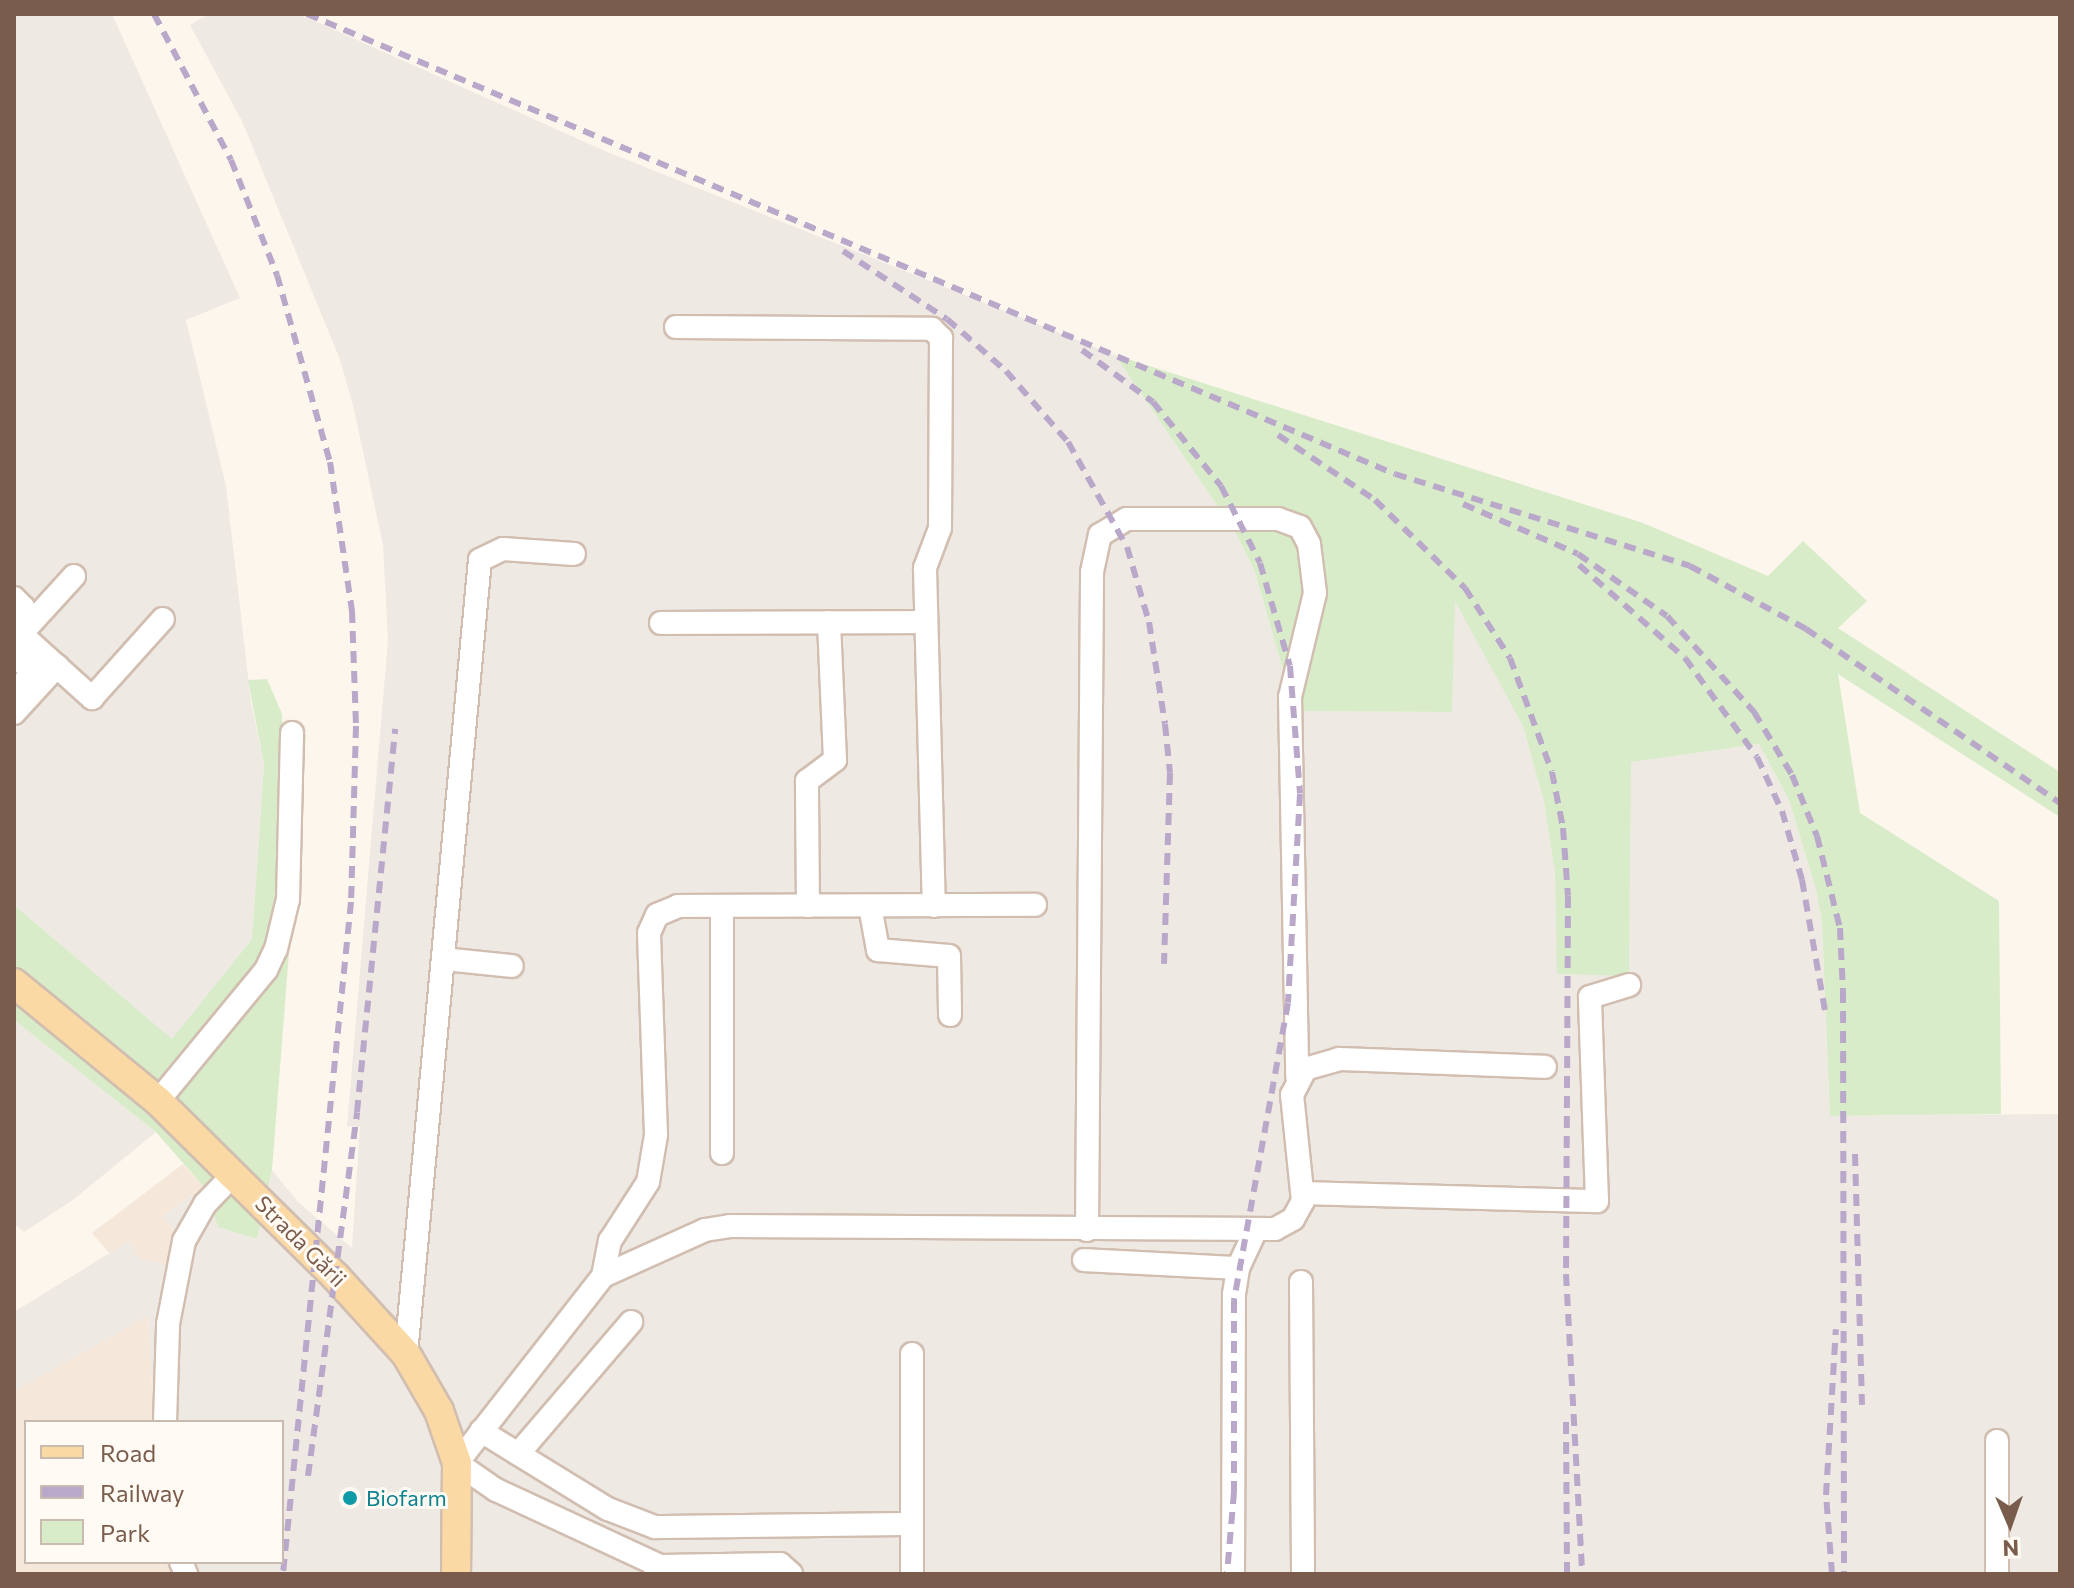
<!DOCTYPE html>
<meta charset="utf-8">
<style>
body{margin:0}
#map{position:relative;width:2074px;height:1588px;overflow:hidden;background:#fdf6ec;font-family:Commissioner,sans-serif}
div>[style]{position:absolute}
[style*='--x']{left:calc(var(--x)*1px);top:calc(var(--y)*1px);width:calc(var(--w)*1px);rotate:calc(var(--a)*1deg)}
.residential>*{inset:0;background:#f5e8da}
.industrial>*{inset:0;background:#efe9e4}
.green>*{inset:0;background:#d8ecc9}
.roads{filter:drop-shadow(2px 0 #d1beb0) drop-shadow(-2px 0 #d1beb0) drop-shadow(0 2px #d1beb0) drop-shadow(0 -2px #d1beb0)}
.minor>*{height:22px;margin:-11px;padding:0 11px;transform-origin:11px;border-radius:11px;background:#fff}
.major>*{height:28px;margin:-14px;padding:0 14px;transform-origin:14px;border-radius:14px;background:#fbd9a5}
.rail>*{height:6px;margin-top:-3px;transform-origin:0;background:repeating-linear-gradient(90deg,#b9a8c9 0 12px,transparent 0 20px)}
.dots>*{width:22px;height:22px;translate:-50% -50%;box-sizing:border-box;border:4px solid #fffaf3;border-radius:50%}
span{translate:-50% -50%;white-space:nowrap;text-align:center;line-height:1.15;-webkit-text-stroke:6px #fffaf3;paint-order:stroke}
.street-label{font-size:22px;color:#7a5c4d}
.culture-label{font-size:22px;color:#0d838f}
.left{translate:0 -50%;text-align:left}
.frame{position:absolute;inset:0;border:16px solid #7a5c4d;pointer-events:none}
.legend{position:absolute;left:24px;top:1420px;width:260px;height:144px;box-sizing:border-box;background:#fffaf3;border:2px solid #cabbb1;margin:0;padding:10px 14px;list-style:none;font-size:24px;color:#7a5c4d}
.legend li{display:flex;align-items:center;gap:16px;height:40px}
.legend b{width:40px;border:2px solid #cabbb1}
.north{position:absolute;left:1970px;top:1484px;width:80px;height:80px;-webkit-text-stroke:6px #fffaf3;paint-order:stroke;rotate:178deg;font-size:22px;font-weight:700;line-height:32px;text-align:center;color:#7a5c4d}
.north::after{content:'';display:block;margin:auto;width:28px;height:36px;background:#7a5c4d;clip-path:polygon(50% 0,100% 100%,50% 72%,0 100%)}
</style>
<div id="map">
<div class="residential">
<div style="clip-path:polygon(183px 1164px,204px 1187px,163px 1216px,178px 1232px,167px 1266px,139px 1258px,129px 1241px,110px 1254px,92px 1233px)"></div>
<div style="clip-path:polygon(148px 1316px,154px 1422px,26px 1422px,26px 1562px,172px 1562px,177px 1574px,14px 1574px,14px 1391px)"></div>
</div>
<div class="industrial">
<div style="clip-path:polygon(14px 14px,112px 14px,240px 298px,186px 320px,226px 486px,251px 702px,264px 765px,252px 939px,172px 1040px,14px 905px)"></div>
<div style="clip-path:polygon(209px 14px,299px 14px,605px 151px,1115px 355px,1235px 532px,1255px 572px,1284px 674px,1284px 711px,1452px 712px,1454px 599px,1480px 636px,1523px 726px,1544px 802px,1555px 873px,1558px 974px,1629px 975px,1630px 762px,1759px 744px,1789px 800px,1816px 890px,1822px 923px,1830px 1116px,2060px 1114px,2060px 1574px,177px 1574px,172px 1562px,282px 1562px,282px 1422px,154px 1422px,148px 1316px,14px 1391px,14px 1312px,129px 1241px,139px 1258px,167px 1265px,177px 1232px,162px 1217px,204px 1187px,218px 1227px,257px 1239px,272px 1170px,298px 1202px,352px 1248px,360px 1127px,347px 1126px,388px 640px,383px 545px,353px 405px,339px 357px,242px 121px,190px 25px)"></div>
<div style="clip-path:polygon(14px 1020px,156px 1132px,73px 1200px,24px 1232px,14px 1224px)"></div>
</div>
<div class="green">
<div style="clip-path:polygon(1115px 355px,1643px 523px,1768px 576px,1803px 541px,1867px 601px,1838px 628px,2060px 772px,2060px 817px,1838px 674px,1860px 813px,1999px 901px,2001px 1114px,1830px 1116px,1822px 923px,1816px 890px,1789px 800px,1759px 744px,1631px 762px,1629px 976px,1557px 974px,1555px 873px,1544px 802px,1523px 726px,1455px 601px,1452px 712px,1284px 711px,1284px 674px,1255px 572px,1235px 532px)"></div>
<div style="clip-path:polygon(267px 679px,282px 714px,282px 733px,306px 735px,272px 1170px,257px 1239px,218px 1227px,204px 1187px,156px 1132px,14px 1020px,14px 905px,172px 1039px,252px 939px,264px 765px,248px 680px)"></div>
</div>
<div class="roads">
<div class="minor">
<div style="--x:676;--y:327;--w:256;--a:0.4"></div>
<div style="--x:932;--y:329;--w:13;--a:45"></div>
<div style="--x:941;--y:338;--w:190;--a:90.3"></div>
<div style="--x:940;--y:528;--w:43;--a:110.6"></div>
<div style="--x:925;--y:568;--w:338;--a:88.5"></div>
<div style="--x:74;--y:576;--w:79;--a:132.4"></div>
<div style="--x:21;--y:634;--w:96;--a:42"></div>
<div style="--x:92;--y:698;--w:106;--a:-48.1"></div>
<div style="--x:14;--y:598;--w:13;--a:45"></div>
<div style="--x:23;--y:607;--w:13;--a:132"></div>
<div style="--x:661;--y:623;--w:264;--a:-0.2"></div>
<div style="--x:14;--y:654;--w:27;--a:45"></div>
<div style="--x:33;--y:673;--w:28;--a:134"></div>
<div style="--x:14;--y:713;--w:64;--a:-47.5"></div>
<div style="--x:722;--y:906;--w:247;--a:90"></div>
<div style="--x:808;--y:906;--w:125;--a:-90.5"></div>
<div style="--x:807;--y:781;--w:35;--a:-37"></div>
<div style="--x:835;--y:760;--w:138;--a:-92.5"></div>
<div style="--x:870;--y:906;--w:45;--a:79.7"></div>
<div style="--x:878;--y:950;--w:71;--a:4.8"></div>
<div style="--x:949;--y:956;--w:59;--a:89"></div>
<div style="--x:444;--y:959;--w:68;--a:5.9"></div>
<div style="--x:158;--y:1101;--w:170;--a:-50.5"></div>
<div style="--x:266;--y:970;--w:23;--a:-65"></div>
<div style="--x:276;--y:949;--w:51;--a:-76.5"></div>
<div style="--x:288;--y:899;--w:166;--a:-88.6"></div>
<div style="--x:1304;--y:1193;--w:293;--a:1.6"></div>
<div style="--x:1597;--y:1201;--w:204;--a:-92"></div>
<div style="--x:1590;--y:997;--w:41;--a:-17.1"></div>
<div style="--x:1087;--y:1230;--w:658;--a:-89.56"></div>
<div style="--x:1092;--y:572;--w:38;--a:-78"></div>
<div style="--x:1100;--y:535;--w:31;--a:-31"></div>
<div style="--x:1127;--y:519;--w:151;--a:0"></div>
<div style="--x:1278;--y:519;--w:23;--a:20"></div>
<div style="--x:1300;--y:527;--w:19;--a:62"></div>
<div style="--x:1309;--y:544;--w:49;--a:83"></div>
<div style="--x:1315;--y:593;--w:107;--a:103.5"></div>
<div style="--x:1290;--y:697;--w:380;--a:88.9"></div>
<div style="--x:1084;--y:1260;--w:154;--a:3"></div>
<div style="--x:603;--y:1276;--w:36;--a:-79"></div>
<div style="--x:610;--y:1241;--w:70;--a:-57.2"></div>
<div style="--x:648;--y:1182;--w:48;--a:-80.3"></div>
<div style="--x:656;--y:1135;--w:202;--a:-92"></div>
<div style="--x:649;--y:933;--w:20;--a:-66"></div>
<div style="--x:657;--y:915;--w:23;--a:-23"></div>
<div style="--x:678;--y:906;--w:357;--a:-0.2"></div>
<div style="--x:1301;--y:1282;--w:292;--a:89.6"></div>
<div style="--x:406;--y:1354;--w:797;--a:-84.68"></div>
<div style="--x:480;--y:560;--w:25;--a:-26"></div>
<div style="--x:503;--y:549;--w:71;--a:4"></div>
<div style="--x:912;--y:1354;--w:220;--a:90"></div>
<div style="--x:165;--y:1422;--w:98;--a:-88.2"></div>
<div style="--x:168;--y:1324;--w:85;--a:-79.1"></div>
<div style="--x:184;--y:1241;--w:43;--a:-60.4"></div>
<div style="--x:205;--y:1204;--w:42;--a:-46"></div>
<div style="--x:481;--y:1431;--w:149;--a:31.6"></div>
<div style="--x:608;--y:1509;--w:50;--a:21"></div>
<div style="--x:655;--y:1527;--w:257;--a:-0.7"></div>
<div style="--x:1997;--y:1441;--w:133;--a:90"></div>
<div style="--x:518;--y:1454;--w:174;--a:-49.4"></div>
<div style="--x:181;--y:1562;--w:13;--a:67"></div>
<div style="--x:660;--y:1566;--w:181;--a:-155.1"></div>
<div style="--x:496;--y:1490;--w:47;--a:-145.3"></div>
<div style="--x:457;--y:1463;--w:237;--a:-52"></div>
<div style="--x:603;--y:1276;--w:112;--a:-24.3"></div>
<div style="--x:705;--y:1230;--w:25;--a:-9"></div>
<div style="--x:730;--y:1226;--w:545;--a:0.32"></div>
<div style="--x:1275;--y:1229;--w:21;--a:-29"></div>
<div style="--x:1293;--y:1219;--w:21;--a:-61"></div>
<div style="--x:1303;--y:1201;--w:107;--a:-95.9"></div>
<div style="--x:1292;--y:1095;--w:29;--a:-63"></div>
<div style="--x:1305;--y:1069;--w:35;--a:-16"></div>
<div style="--x:1339;--y:1059;--w:206;--a:2.2"></div>
<div style="--x:655;--y:1574;--w:9;--a:-58"></div>
<div style="--x:660;--y:1566;--w:120;--a:-1"></div>
<div style="--x:780;--y:1564;--w:15;--a:42"></div>
<div style="--x:1233;--y:1574;--w:280;--a:-89.8"></div>
<div style="--x:1234;--y:1294;--w:26;--a:-81"></div>
<div style="--x:1238;--y:1268;--w:40;--a:-65"></div>
</div>
<div class="major">
<div style="--x:14;--y:983;--w:186;--a:39.3"></div>
<div style="--x:158;--y:1101;--w:249;--a:44.7"></div>
<div style="--x:335;--y:1276;--w:105;--a:47.7"></div>
<div style="--x:406;--y:1354;--w:66;--a:59.9"></div>
<div style="--x:439;--y:1411;--w:55;--a:70.9"></div>
<div style="--x:457;--y:1463;--w:111;--a:90.5"></div>
</div>
</div>
<div class="rail">
<div style="--x:154;--y:14;--w:165;--a:62.2"></div>
<div style="--x:231;--y:160;--w:124;--a:68.2"></div>
<div style="--x:277;--y:275;--w:194;--a:74.2"></div>
<div style="--x:330;--y:462;--w:151;--a:81.6"></div>
<div style="--x:352;--y:611;--w:115;--a:88"></div>
<div style="--x:356;--y:726;--w:176;--a:91.6"></div>
<div style="--x:351;--y:902;--w:675;--a:95.78"></div>
<div style="--x:307;--y:14;--w:1181;--a:22.92"></div>
<div style="--x:1395;--y:474;--w:309;--a:17.3"></div>
<div style="--x:1690;--y:566;--w:132;--a:28.5"></div>
<div style="--x:1806;--y:629;--w:308;--a:34.4"></div>
<div style="--x:843;--y:251;--w:124;--a:33.2"></div>
<div style="--x:947;--y:319;--w:79;--a:41.4"></div>
<div style="--x:1006;--y:371;--w:94;--a:48.9"></div>
<div style="--x:1068;--y:442;--w:120;--a:60.7"></div>
<div style="--x:1127;--y:547;--w:78;--a:73.7"></div>
<div style="--x:1149;--y:622;--w:103;--a:81.1"></div>
<div style="--x:1165;--y:724;--w:49;--a:84.2"></div>
<div style="--x:1170;--y:773;--w:191;--a:91.8"></div>
<div style="--x:1082;--y:350;--w:88;--a:36.2"></div>
<div style="--x:1153;--y:402;--w:108;--a:51"></div>
<div style="--x:1221;--y:486;--w:86;--a:63.1"></div>
<div style="--x:1260;--y:563;--w:107;--a:73.8"></div>
<div style="--x:1290;--y:666;--w:128;--a:85.5"></div>
<div style="--x:1300;--y:794;--w:209;--a:93.3"></div>
<div style="--x:1288;--y:1003;--w:303;--a:100.3"></div>
<div style="--x:1234;--y:1301;--w:191;--a:90"></div>
<div style="--x:1234;--y:1492;--w:82;--a:94.9"></div>
<div style="--x:1278;--y:435;--w:117;--a:33.8"></div>
<div style="--x:1375;--y:500;--w:126;--a:44.4"></div>
<div style="--x:1465;--y:588;--w:83;--a:57.3"></div>
<div style="--x:1510;--y:658;--w:121;--a:69.8"></div>
<div style="--x:1552;--y:772;--w:57;--a:78.9"></div>
<div style="--x:1563;--y:828;--w:68;--a:85.8"></div>
<div style="--x:1568;--y:896;--w:378;--a:90.3"></div>
<div style="--x:1566;--y:1274;--w:300;--a:86.9"></div>
<div style="--x:1463;--y:504;--w:125;--a:23.5"></div>
<div style="--x:1578;--y:554;--w:108;--a:34.9"></div>
<div style="--x:1667;--y:616;--w:130;--a:47.8"></div>
<div style="--x:1754;--y:712;--w:74;--a:58.9"></div>
<div style="--x:1792;--y:775;--w:66;--a:67.7"></div>
<div style="--x:1817;--y:836;--w:95;--a:76"></div>
<div style="--x:1840;--y:928;--w:63;--a:87.3"></div>
<div style="--x:1843;--y:991;--w:583;--a:89.9"></div>
<div style="--x:1579;--y:565;--w:141;--a:41.3"></div>
<div style="--x:1685;--y:658;--w:122;--a:54"></div>
<div style="--x:1757;--y:757;--w:60;--a:65.2"></div>
<div style="--x:1782;--y:811;--w:72;--a:73.8"></div>
<div style="--x:1802;--y:880;--w:138;--a:80"></div>
<div style="--x:1855;--y:1154;--w:251;--a:88.4"></div>
<div style="--x:1566;--y:1422;--w:152;--a:89.6"></div>
<div style="--x:308;--y:1476;--w:367;--a:-82.3"></div>
<div style="--x:357;--y:1112;--w:385;--a:-84.3"></div>
<div style="--x:1832;--y:1574;--w:79;--a:-94.3"></div>
<div style="--x:1826;--y:1495;--w:166;--a:-86.6"></div>
</div>
<div class="dots">
<div style="left:350px;top:1498px;background:#0f9aa8"></div>
</div>
<div class="street-label">
<span style="left:301px;top:1241px;rotate:45deg">Strada Gării</span>
</div>
<div class="culture-label">
<span class="left" style="left:366px;top:1498px">Biofarm</span>
</div>
<div class="frame"></div>
<ul class="legend">
<li><b style="height:10px;background:#fbd9a5"></b>Road</li>
<li><b style="height:10px;background:#b9a8c9"></b>Railway</li>
<li><b style="height:22px;background:#d8ecc9"></b>Park</li>
</ul>
<div class="north">N</div>
</div>
